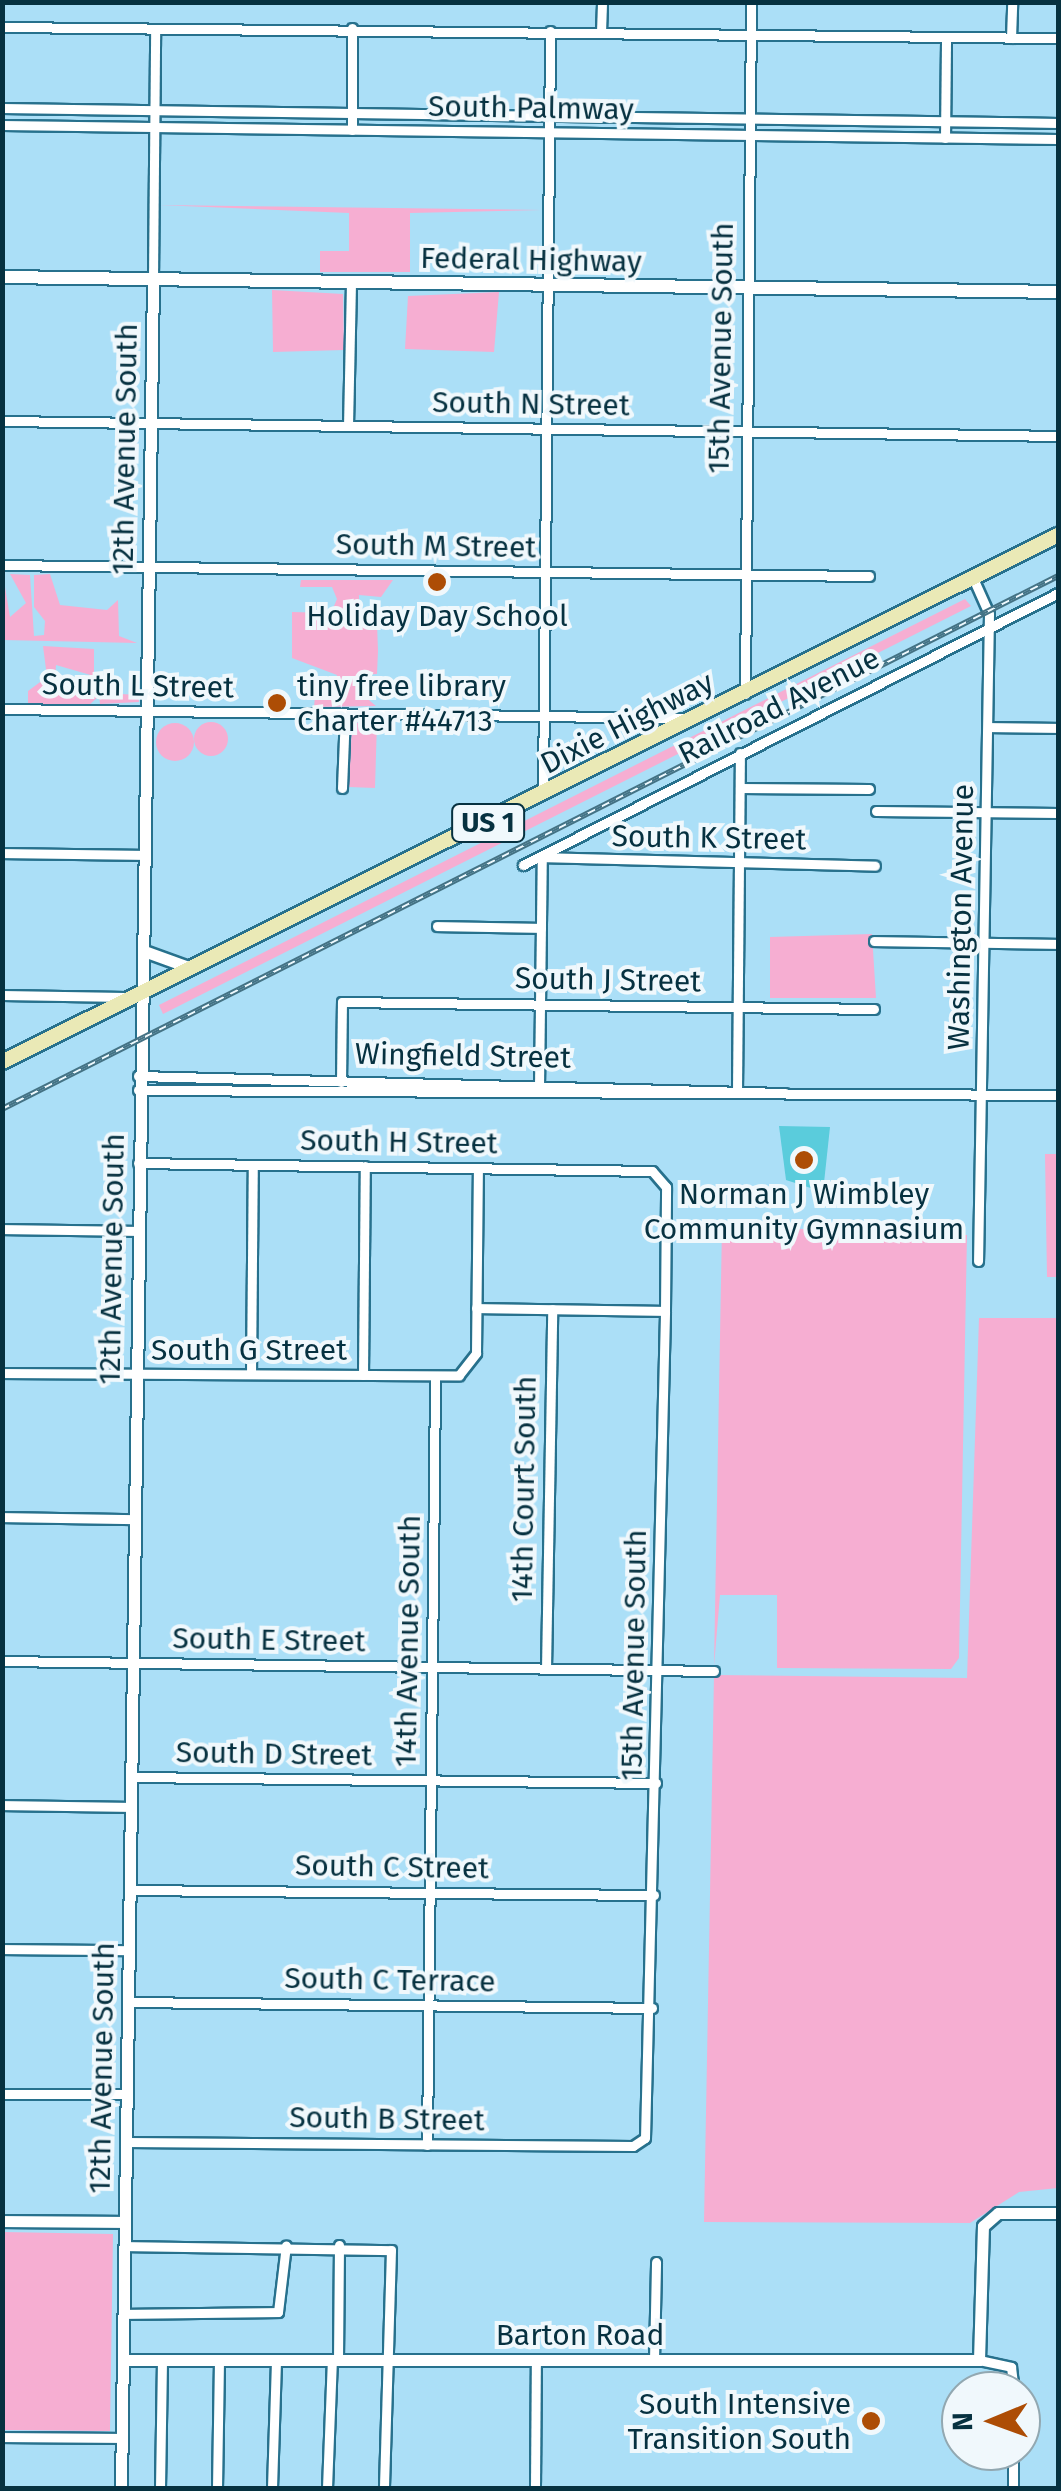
<!DOCTYPE html>
<style>
body{margin:0}
#map{position:relative;width:1061px;height:2491px;overflow:hidden;background:#abdff7;font-family:"Fira Sans",sans-serif}
div>[style]{position:absolute}
[style*='--x']{left:calc(var(--x)*1px);top:calc(var(--y)*1px);width:calc(var(--w)*1px);rotate:calc(var(--a)*1deg)}
.green>*{inset:0;background:#f6aed2}
.round{border-radius:50%}
.building>*{inset:0;background:#5accdc}
.roads{filter:drop-shadow(2px 0 #27718d) drop-shadow(-2px 0 #27718d) drop-shadow(0 2px #27718d) drop-shadow(0 -2px #27718d)}
.minor>*{height:9px;margin:-4.5px;padding:0 4.5px;transform-origin:4.5px;border-radius:4.5px;background:#fff}
.tertiary>*{height:11px;margin:-5.5px;padding:0 5.5px;transform-origin:5.5px;border-radius:5.5px;background:#fff}
.secondary>*{height:12px;margin:-6px;padding:0 6px;transform-origin:6px;border-radius:6px;background:#fff}
.primary>*{height:14px;margin:-7px;padding:0 7px;transform-origin:7px;border-radius:7px;background:#eae9b6}
.rail>*{height:6px;margin-top:-3px;transform-origin:0;background:repeating-linear-gradient(90deg,#f0f8fc 0 8px,#447284 0 16px);box-sizing:border-box;border-block:2px solid #447284}
.dots>*{width:28px;height:28px;translate:-50% -50%;box-sizing:border-box;border:5px solid #f0f8fc;border-radius:50%}
span{translate:-50% -50%;white-space:nowrap;text-align:center;line-height:1.15;-webkit-text-stroke:8px #f0f8fc;paint-order:stroke}
.shield-label span{padding:2px 8px;background:#f0f8fc;border:2px solid;border-radius:8px;-webkit-text-stroke-width:0}
.shield-label{font-size:28px;color:#063140;font-weight:700}
.street-label{font-size:30px;color:#063140}
.poi-label{font-size:30px;color:#063140}
.left{translate:0 -50%;text-align:left}
.right{translate:-100% -50%;text-align:right}
.frame{position:absolute;inset:0;border:5px solid #063140;pointer-events:none}
.north{position:absolute;left:941px;top:2371px;width:100px;height:100px;box-sizing:border-box;background:#f0f8fc;border:2px solid #92a8b1;border-radius:50%;rotate:269deg;font-size:28px;font-weight:700;line-height:40px;text-align:center;color:#063140}
.north::after{content:'';display:block;margin:auto;width:35px;height:45px;background:#ad4d05;clip-path:polygon(50% 0,100% 100%,50% 72%,0 100%)}
</style>
<div id="map">
<div class="green">
<div style="clip-path:polygon(159px 205px,541px 210px,410px 213px,410px 272px,320px 272px,320px 251px,349px 251px,349px 213px)"></div>
<div style="clip-path:polygon(272px 290px,343px 294px,344px 350px,273px 352px)"></div>
<div style="clip-path:polygon(499px 292px,494px 352px,405px 349px,408px 296px)"></div>
<div style="clip-path:polygon(10px 574px,30px 575px,34px 636px,44px 635px,45px 621px,34px 607px,34px 575px,50px 574px,60px 605px,107px 610px,118px 600px,119px 636px,137px 643px,3px 640px,3px 575px,10px 617px,26px 603px)"></div>
<div style="clip-path:polygon(301px 580px,393px 580px,381px 597px,359px 595px,359px 622px,377px 623px,378px 651px,377px 674px,360px 675px,356px 689px,376px 706px,314px 707px,315px 696px,334px 697px,337px 675px,292px 658px,292px 612px,331px 613px,337px 599px,332px 587px,300px 587px)"></div>
<div style="clip-path:polygon(965px 599px,971px 606px,163px 1014px,159px 1005px)"></div>
<div style="clip-path:polygon(43px 646px,94px 649px,94px 676px,56px 665px,54px 690px,138px 695px,139px 702px,100px 704px,99px 696px,88px 706px,28px 707px,28px 691px,47px 677px)"></div>
<div style="clip-path:polygon(377px 722px,375px 788px,349px 787px,352px 723px)"></div>
<div class="round" style="left:194px;top:722px;width:34px;height:34px"></div>
<div class="round" style="left:156px;top:723px;width:38px;height:38px"></div>
<div style="clip-path:polygon(872px 934px,876px 998px,770px 998px,770px 937px)"></div>
<div style="clip-path:polygon(1045px 1154px,1058px 1154px,1058px 1277px,1047px 1277px)"></div>
<div style="clip-path:polygon(722px 1226px,967px 1235px,959px 1658px,951px 1669px,777px 1668px,777px 1595px,720px 1595px,714px 1666px)"></div>
<div style="clip-path:polygon(979px 1318px,1058px 1318px,1058px 2188px,1019px 2192px,970px 2223px,704px 2222px,714px 1675px,967px 1678px)"></div>
<div style="clip-path:polygon(3px 2232px,113px 2234px,110px 2431px,3px 2430px)"></div>
</div>
<div class="building">
<div style="clip-path:polygon(779px 1126px,830px 1127px,823px 1192px,786px 1180px)"></div>
</div>
<div class="roads">
<div class="minor">
<div style="--x:2;--y:27;--w:1056;--a:0.6"></div>
<div style="--x:601;--y:32;--w:30;--a:-88"></div>
<div style="--x:1011;--y:38;--w:36;--a:-88"></div>
<div style="--x:2;--y:108;--w:1056;--a:0.81"></div>
<div style="--x:2;--y:125;--w:1056;--a:0.76"></div>
<div style="--x:352;--y:130;--w:102;--a:-90"></div>
<div style="--x:945;--y:138;--w:101;--a:-89.4"></div>
<div style="--x:153;--y:279;--w:250;--a:-89.5"></div>
<div style="--x:2;--y:421;--w:1056;--a:0.81"></div>
<div style="--x:348;--y:426;--w:144;--a:-88.8"></div>
<div style="--x:2;--y:565;--w:867;--a:0.73"></div>
<div style="--x:973;--y:578;--w:39;--a:66"></div>
<div style="--x:989;--y:614;--w:647;--a:90.97"></div>
<div style="--x:745;--y:694;--w:692;--a:-89.5"></div>
<div style="--x:2;--y:709;--w:683;--a:0.75"></div>
<div style="--x:988;--y:727;--w:70;--a:0.8"></div>
<div style="--x:342;--y:788;--w:74;--a:-87.7"></div>
<div style="--x:740;--y:788;--w:129;--a:0.4"></div>
<div style="--x:543;--y:793;--w:762;--a:-89.47"></div>
<div style="--x:876;--y:811;--w:182;--a:0.6"></div>
<div style="--x:2;--y:853;--w:143;--a:0.8"></div>
<div style="--x:523;--y:865;--w:600;--a:-26.95"></div>
<div style="--x:437;--y:926;--w:104;--a:1.1"></div>
<div style="--x:874;--y:941;--w:184;--a:0.9"></div>
<div style="--x:2;--y:995;--w:123;--a:0.9"></div>
<div style="--x:138;--y:1076;--w:647;--a:1.51"></div>
<div style="--x:341;--y:1082;--w:80;--a:-89.3"></div>
<div style="--x:342;--y:1002;--w:532;--a:0.75"></div>
<div style="--x:539;--y:1087;--w:230;--a:-89.3"></div>
<div style="--x:542;--y:857;--w:333;--a:1.5"></div>
<div style="--x:138;--y:1090;--w:920;--a:0.31"></div>
<div style="--x:737;--y:1091;--w:338;--a:-89.5"></div>
<div style="--x:2;--y:1229;--w:135;--a:0.8"></div>
<div style="--x:476;--y:1308;--w:189;--a:0.9"></div>
<div style="--x:2;--y:1373;--w:457;--a:0.3"></div>
<div style="--x:459;--y:1375;--w:28;--a:-52"></div>
<div style="--x:476;--y:1353;--w:185;--a:-89.4"></div>
<div style="--x:251;--y:1374;--w:209;--a:-89.5"></div>
<div style="--x:363;--y:1375;--w:209;--a:-89.5"></div>
<div style="--x:2;--y:1517;--w:132;--a:0.9"></div>
<div style="--x:2;--y:1661;--w:712;--a:0.8"></div>
<div style="--x:546;--y:1669;--w:360;--a:-89"></div>
<div style="--x:130;--y:1777;--w:526;--a:0.65"></div>
<div style="--x:2;--y:1805;--w:128;--a:0.9"></div>
<div style="--x:129;--y:1890;--w:525;--a:0.55"></div>
<div style="--x:2;--y:1949;--w:126;--a:0.5"></div>
<div style="--x:127;--y:2002;--w:525;--a:0.65"></div>
<div style="--x:2;--y:2094;--w:124;--a:0"></div>
<div style="--x:126;--y:2142;--w:507;--a:0.45"></div>
<div style="--x:633;--y:2146;--w:14;--a:-34"></div>
<div style="--x:645;--y:2138;--w:827;--a:-88.61"></div>
<div style="--x:665;--y:1311;--w:124;--a:-89.5"></div>
<div style="--x:666;--y:1187;--w:21;--a:-131"></div>
<div style="--x:652;--y:1171;--w:514;--a:-179.11"></div>
<div style="--x:427;--y:2145;--w:769;--a:-89.4"></div>
<div style="--x:124;--y:2246;--w:267;--a:0.9"></div>
<div style="--x:391;--y:2250;--w:238;--a:91.7"></div>
<div style="--x:123;--y:2314;--w:155;--a:-0.7"></div>
<div style="--x:278;--y:2312;--w:67;--a:-83.2"></div>
<div style="--x:338;--y:2360;--w:115;--a:-89.5"></div>
<div style="--x:654;--y:2360;--w:98;--a:-88.8"></div>
<div style="--x:979;--y:2360;--w:33;--a:12"></div>
<div style="--x:1011;--y:2367;--w:24;--a:83"></div>
<div style="--x:2;--y:2437;--w:120;--a:0.5"></div>
<div style="--x:160;--y:2488;--w:128;--a:-89.1"></div>
<div style="--x:217;--y:2488;--w:128;--a:-89.1"></div>
<div style="--x:272;--y:2488;--w:128;--a:-88.2"></div>
<div style="--x:327;--y:2488;--w:128;--a:-87.8"></div>
<div style="--x:535;--y:2488;--w:128;--a:-89.6"></div>
<div style="--x:1013;--y:2488;--w:37;--a:-90"></div>
</div>
<div class="tertiary">
<div style="--x:144;--y:951;--w:50;--a:19.9"></div>
<div style="--x:2;--y:2221;--w:123;--a:0.5"></div>
<div style="--x:123;--y:2360;--w:856;--a:0"></div>
<div style="--x:979;--y:2360;--w:134;--a:-88.3"></div>
<div style="--x:983;--y:2226;--w:20;--a:-41"></div>
<div style="--x:998;--y:2213;--w:60;--a:0"></div>
<div style="--x:121;--y:2488;--w:2209;--a:-89.17"></div>
</div>
<div class="secondary">
<div style="--x:2;--y:277;--w:1056;--a:0.81"></div>
</div>
<div class="primary">
<div style="--x:2;--y:1062;--w:1180;--a:-26.52"></div>
</div>
</div>
<div class="rail">
<div style="--x:2;--y:1109;--w:1183;--a:-26.78"></div>
</div>
<div class="dots">
<div style="left:437px;top:582px;background:#ad4d05"></div>
<div style="left:277px;top:703px;background:#ad4d05"></div>
<div style="left:804px;top:1160px;background:#ad4d05"></div>
<div style="left:871px;top:2421px;background:#ad4d05"></div>
</div>
<div class="shield-label">
<span style="left:488px;top:823px">US 1</span>
</div>
<div class="street-label">
<span style="left:531px;top:108px;rotate:1deg">South Palmway</span>
<span style="left:531px;top:260px;rotate:1deg">Federal Highway</span>
<span style="left:721px;top:348px;rotate:-89deg">15th Avenue South</span>
<span style="left:531px;top:404px;rotate:1deg">South N Street</span>
<span style="left:125px;top:449px;rotate:-89deg">12th Avenue South</span>
<span style="left:436px;top:546px;rotate:1deg">South M Street</span>
<span style="left:138px;top:686px;rotate:1deg">South L Street</span>
<span style="left:779px;top:706px;rotate:-27deg">Railroad Avenue</span>
<span style="left:627px;top:723px;rotate:-27deg">Dixie Highway</span>
<span style="left:709px;top:838px;rotate:1deg">South K Street</span>
<span style="left:961px;top:917px;rotate:-89deg">Washington Avenue</span>
<span style="left:608px;top:980px;rotate:1deg">South J Street</span>
<span style="left:463px;top:1056px;rotate:1deg">Wingfield Street</span>
<span style="left:399px;top:1142px;rotate:1deg">South H Street</span>
<span style="left:112px;top:1259px;rotate:-89deg">12th Avenue South</span>
<span style="left:249px;top:1350px">South G Street</span>
<span style="left:524px;top:1489px;rotate:-89deg">14th Court South</span>
<span style="left:269px;top:1640px;rotate:1deg">South E Street</span>
<span style="left:408px;top:1641px;rotate:-89deg">14th Avenue South</span>
<span style="left:634px;top:1655px;rotate:-89deg">15th Avenue South</span>
<span style="left:274px;top:1754px;rotate:1deg">South D Street</span>
<span style="left:392px;top:1867px;rotate:1deg">South C Street</span>
<span style="left:390px;top:1980px;rotate:1deg">South C Terrace</span>
<span style="left:102px;top:2068px;rotate:-89deg">12th Avenue South</span>
<span style="left:387px;top:2119px;rotate:1deg">South B Street</span>
<span style="left:580px;top:2335px">Barton Road</span>
</div>
<div class="poi-label">
<span style="left:437px;top:616px">Holiday Day School</span>
<span class="left" style="left:297px;top:703px">tiny free library<br>Charter #44713</span>
<span style="left:804px;top:1211px">Norman J Wimbley<br>Community Gymnasium</span>
<span class="right" style="left:851px;top:2421px">South Intensive<br>Transition South</span>
</div>
<div class="frame"></div>
<div class="north">N</div>
</div>
